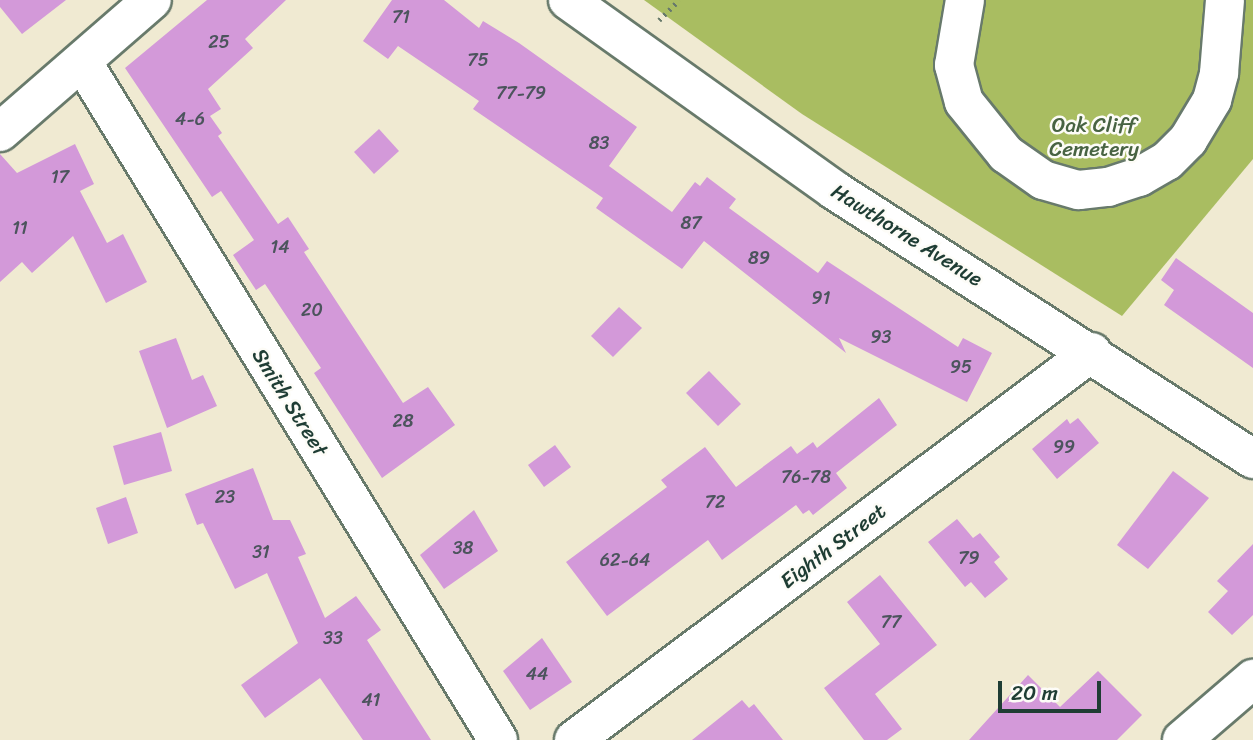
<!DOCTYPE html>
<style>
body{margin:0}
#map{position:relative;width:1253px;height:740px;overflow:hidden;background:#f0ead2;font-family:Sriracha,sans-serif}
div>[style]{position:absolute}
[style*='--x']{left:calc(var(--x)*1px);top:calc(var(--y)*1px);width:calc(var(--w)*1px);rotate:calc(var(--a)*1deg)}
.green>*{inset:0;background:#a9bd61}
.building>*{inset:0;background:#d399d9}
.path>*{height:4.5px;margin-top:-2.25px;transform-origin:0;background:repeating-linear-gradient(90deg,#687a6b 0 2px,transparent 0 7px)}
.roads{filter:drop-shadow(2px 0 #687a6b) drop-shadow(-2px 0 #687a6b) drop-shadow(0 2px #687a6b) drop-shadow(0 -2px #687a6b)}
.minor>*{height:38px;margin:-19px;padding:0 19px;transform-origin:19px;border-radius:19px;background:#fff}
span{translate:-50% -50%;white-space:nowrap;text-align:center;line-height:1.15;-webkit-text-stroke:5px #fdfcf7;paint-order:stroke}
.number-label{font-size:18px;color:#4c545d}
.number-label span{-webkit-text-stroke-width:0}
.park-label{font-size:21px;color:#486342}
.street-label{font-size:21px;color:#1f3d34}
.scale{position:absolute;left:998px;top:681px;width:103px;height:32px;box-sizing:border-box;border:4px solid #1f3d34;border-top:0;padding-left:9px;font-size:21px;line-height:24px;white-space:nowrap;color:#1f3d34;-webkit-text-stroke:5px #fdfcf7;paint-order:stroke}
</style>
<div id="map">
<div class="green">
<div style="clip-path:polygon(644px 0,1253px 0,1253px 159px,1122px 316px,802px 114px)"></div>
</div>
<div class="building">
<div style="clip-path:polygon(0 0,66px 0,22px 34px,0 7px)"></div>
<div style="clip-path:polygon(207px 0,286px 0,245px 39px,253px 48px,208px 89px,221px 109px,210px 116px,222px 133px,218px 136px,278px 224px,288px 217px,309px 249px,304px 252px,403px 403px,428px 387px,455px 425px,382px 478px,314px 373px,321px 368px,265px 284px,256px 290px,233px 255px,254px 240px,221px 191px,212px 197px,125px 68px)"></div>
<div style="clip-path:polygon(392px 0,444px 0,479px 28px,483px 21px,519px 43px,637px 127px,609px 166px,672px 212px,695px 182px,700px 186px,707px 177px,736px 199px,729px 208px,818px 273px,827px 261px,958px 347px,963px 338px,992px 353px,967px 402px,839px 338px,846px 353px,704px 241px,682px 269px,596px 208px,603px 198px,473px 109px,479px 101px,398px 46px,388px 59px,363px 41px)"></div>
<div style="clip-path:polygon(379px 129px,399px 151px,374px 174px,354px 152px)"></div>
<div style="clip-path:polygon(75px 144px,94px 184px,80px 191px,107px 243px,123px 234px,147px 282px,106px 303px,73px 236px,32px 273px,22px 262px,0 282px,0 154px,17px 173px)"></div>
<div style="clip-path:polygon(1176px 258px,1253px 313px,1253px 368px,1164px 305px,1174px 290px,1161px 280px)"></div>
<div style="clip-path:polygon(619px 307px,642px 328px,613px 357px,591px 336px)"></div>
<div style="clip-path:polygon(176px 338px,192px 380px,203px 375px,217px 406px,167px 428px,139px 351px)"></div>
<div style="clip-path:polygon(709px 371px,741px 404px,718px 426px,686px 393px)"></div>
<div style="clip-path:polygon(879px 398px,897px 425px,836px 473px,847px 488px,813px 515px,809px 510px,803px 514px,796px 505px,722px 560px,708px 540px,607px 616px,566px 562px,667px 487px,661px 480px,705px 447px,736px 487px,791px 446px,797px 454px,813px 442px,817px 448px)"></div>
<div style="clip-path:polygon(1078px 418px,1099px 443px,1057px 479px,1032px 449px,1067px 419px,1070px 424px)"></div>
<div style="clip-path:polygon(161px 432px,172px 471px,124px 485px,113px 446px)"></div>
<div style="clip-path:polygon(555px 445px,571px 467px,544px 487px,528px 465px)"></div>
<div style="clip-path:polygon(253px 468px,273px 520px,290px 520px,306px 554px,298px 557px,325px 618px,356px 596px,381px 630px,367px 640px,431px 740px,363px 740px,320px 678px,265px 718px,241px 685px,298px 643px,267px 573px,235px 589px,203px 523px,197px 525px,185px 494px)"></div>
<div style="clip-path:polygon(1173px 471px,1209px 498px,1148px 569px,1117px 545px)"></div>
<div style="clip-path:polygon(126px 497px,138px 533px,108px 544px,96px 508px)"></div>
<div style="clip-path:polygon(474px 510px,498px 551px,444px 589px,420px 555px)"></div>
<div style="clip-path:polygon(957px 519px,973px 538px,980px 533px,1000px 557px,994px 562px,1008px 579px,985px 598px,971px 582px,965px 587px,928px 542px)"></div>
<div style="clip-path:polygon(1253px 544px,1253px 615px,1232px 635px,1208px 612px,1228px 591px,1217px 581px)"></div>
<div style="clip-path:polygon(880px 575px,937px 645px,875px 694px,902px 729px,887px 740px,864px 740px,824px 688px,880px 644px,847px 602px)"></div>
<div style="clip-path:polygon(542px 638px,572px 682px,530px 710px,503px 671px)"></div>
<div style="clip-path:polygon(1098px 671px,1142px 715px,1117px 740px,969px 740px,1028px 675px,1060px 707px)"></div>
<div style="clip-path:polygon(742px 700px,749px 708px,754px 704px,783px 740px,692px 740px)"></div>
</div>
<div class="path">
<div style="--x:659;--y:20;--w:28;--a:-45"></div>
</div>
<div class="roads">
<div class="minor">
<div style="--x:568;--y:0;--w:327;--a:35.5"></div>
<div style="--x:834;--y:190;--w:498;--a:32.7"></div>
<div style="--x:965;--y:0;--w:66;--a:99.6"></div>
<div style="--x:954;--y:65;--w:38;--a:75"></div>
<div style="--x:964;--y:102;--w:67;--a:51.1"></div>
<div style="--x:1006;--y:154;--w:45;--a:35.1"></div>
<div style="--x:1043;--y:180;--w:37;--a:16"></div>
<div style="--x:1079;--y:190;--w:29;--a:-6"></div>
<div style="--x:1108;--y:187;--w:33;--a:-18"></div>
<div style="--x:1139;--y:177;--w:32;--a:-30"></div>
<div style="--x:1167;--y:161;--w:30;--a:-45"></div>
<div style="--x:1188;--y:140;--w:47;--a:-59"></div>
<div style="--x:1212;--y:100;--w:28;--a:-75"></div>
<div style="--x:1219;--y:73;--w:73;--a:-85.3"></div>
<div style="--x:83;--y:63;--w:794;--a:58.49"></div>
<div style="--x:0;--y:132;--w:201;--a:-41"></div>
<div style="--x:574;--y:740;--w:647;--a:-36.83"></div>
<div style="--x:1182;--y:740;--w:94;--a:-40.7"></div>
</div>
</div>
<div class="number-label">
<span style="left:401px;top:17px">71</span>
<span style="left:219px;top:42px">25</span>
<span style="left:478px;top:60px">75</span>
<span style="left:521px;top:93px">77-79</span>
<span style="left:190px;top:119px">4-6</span>
<span style="left:599px;top:143px">83</span>
<span style="left:60px;top:177px">17</span>
<span style="left:691px;top:223px">87</span>
<span style="left:20px;top:228px">11</span>
<span style="left:280px;top:247px">14</span>
<span style="left:759px;top:258px">89</span>
<span style="left:821px;top:298px">91</span>
<span style="left:312px;top:310px">20</span>
<span style="left:881px;top:337px">93</span>
<span style="left:961px;top:367px">95</span>
<span style="left:403px;top:421px">28</span>
<span style="left:1064px;top:447px">99</span>
<span style="left:806px;top:477px">76-78</span>
<span style="left:225px;top:497px">23</span>
<span style="left:715px;top:502px">72</span>
<span style="left:463px;top:548px">38</span>
<span style="left:261px;top:552px">31</span>
<span style="left:969px;top:558px">79</span>
<span style="left:625px;top:560px">62-64</span>
<span style="left:891px;top:622px">77</span>
<span style="left:333px;top:638px">33</span>
<span style="left:537px;top:674px">44</span>
<span style="left:371px;top:700px">41</span>
</div>
<div class="park-label">
<span style="left:1094px;top:137px">Oak Cliff<br>Cemetery</span>
</div>
<div class="street-label">
<span style="left:907px;top:235px;rotate:32deg">Hawthorne Avenue</span>
<span style="left:290px;top:402px;rotate:58deg">Smith Street</span>
<span style="left:833px;top:546px;rotate:-37deg">Eighth Street</span>
</div>
<div class="scale">20 m</div>
</div>
